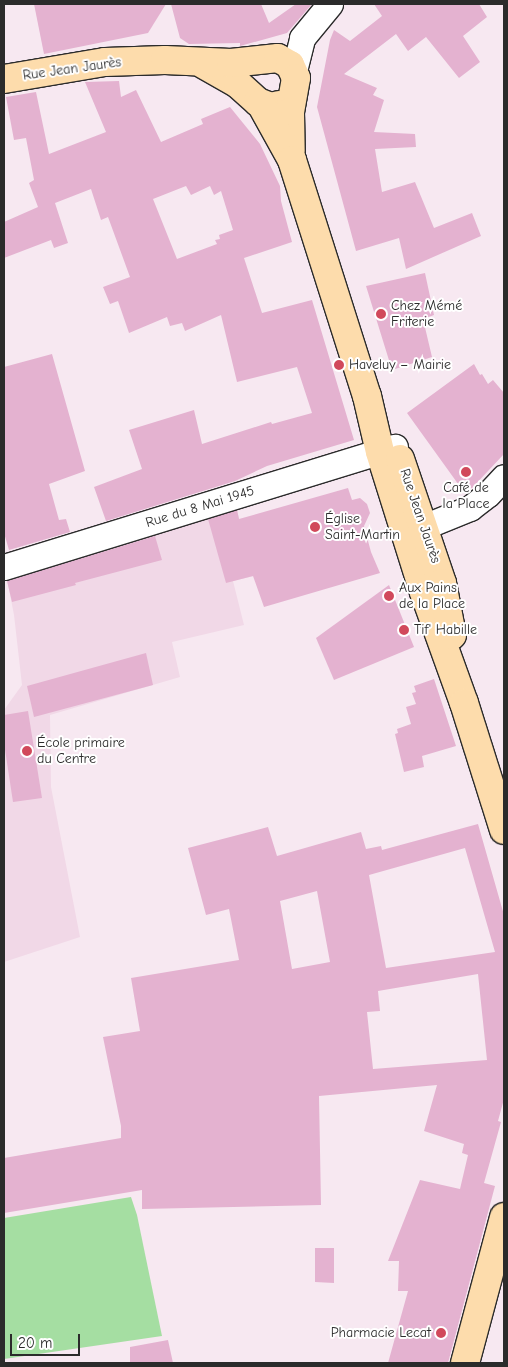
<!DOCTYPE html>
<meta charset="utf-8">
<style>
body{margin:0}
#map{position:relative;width:508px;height:1367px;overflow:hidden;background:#f7e8f1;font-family:"Comic Neue",sans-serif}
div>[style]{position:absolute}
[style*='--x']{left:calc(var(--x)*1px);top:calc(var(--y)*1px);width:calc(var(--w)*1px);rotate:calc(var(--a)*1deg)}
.built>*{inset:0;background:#f1d8e7}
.green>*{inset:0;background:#a5dea2}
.building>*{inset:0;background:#e4b2d0}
.roads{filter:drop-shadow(1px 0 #2b2b2b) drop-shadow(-1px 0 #2b2b2b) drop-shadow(0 1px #2b2b2b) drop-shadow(0 -1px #2b2b2b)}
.street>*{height:25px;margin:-12.5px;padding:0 12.5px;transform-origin:12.5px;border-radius:12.5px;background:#fff}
.primary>*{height:28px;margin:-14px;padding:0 14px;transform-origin:14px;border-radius:14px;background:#fddcac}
.dots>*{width:14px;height:14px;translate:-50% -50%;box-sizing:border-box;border:2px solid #fff;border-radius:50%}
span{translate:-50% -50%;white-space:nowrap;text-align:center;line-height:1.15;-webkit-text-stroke:4px #fff;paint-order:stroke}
.street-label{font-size:14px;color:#2b2b2b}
.poi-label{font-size:14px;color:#2b2b2b}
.left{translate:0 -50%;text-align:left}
.right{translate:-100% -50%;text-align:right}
.frame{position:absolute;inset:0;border:5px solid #2b2b2b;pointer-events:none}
.scale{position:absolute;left:10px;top:1334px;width:70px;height:22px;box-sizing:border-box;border:2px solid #2b2b2b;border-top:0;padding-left:6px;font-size:15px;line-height:18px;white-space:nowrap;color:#2b2b2b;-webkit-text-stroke:4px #fff;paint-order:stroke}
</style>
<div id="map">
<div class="built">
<div style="clip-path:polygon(237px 510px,254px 576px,233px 581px,244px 625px,172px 642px,180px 677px,50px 715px,51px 787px,80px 937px,4px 962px,4px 710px,22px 685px,14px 615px,6px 574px)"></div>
</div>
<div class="green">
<div style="clip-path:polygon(131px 1197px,137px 1215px,162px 1336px,4px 1359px,4px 1218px)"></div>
</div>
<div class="building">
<div style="clip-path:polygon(34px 4px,166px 4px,148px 33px,44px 54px)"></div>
<div style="clip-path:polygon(171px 4px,261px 4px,269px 23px,296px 4px,312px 4px,287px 33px,240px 46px,240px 43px,189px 44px,180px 38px)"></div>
<div style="clip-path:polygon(374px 4px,479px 4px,487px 17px,463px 36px,480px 62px,459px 78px,426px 37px,408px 51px,396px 34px,344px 74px,377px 88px,373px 95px,384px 100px,374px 132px,415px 134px,416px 147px,375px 149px,382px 192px,415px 182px,434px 228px,472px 213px,481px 236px,406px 269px,399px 238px,356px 251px,317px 107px,330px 40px,334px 30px,350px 41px,382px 16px)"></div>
<div style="clip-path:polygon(evenodd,119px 81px,121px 97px,136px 90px,161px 142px,203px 124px,201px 119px,230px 107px,260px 144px,280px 186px,281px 201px,292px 242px,244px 258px,262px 313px,312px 300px,354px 440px,267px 466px,235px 481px,106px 521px,94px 487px,142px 469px,129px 430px,194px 410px,202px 444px,271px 422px,272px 424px,312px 413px,297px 367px,237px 382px,221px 315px,185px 331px,182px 323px,170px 326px,167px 317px,129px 333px,118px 301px,110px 304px,103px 287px,130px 277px,108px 217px,101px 220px,91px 189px,55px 203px,68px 243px,54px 248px,51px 240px,4px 258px,4px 222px,38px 207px,29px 183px,34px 180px,26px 138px,14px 140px,6px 97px,36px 92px,49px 154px,106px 132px,85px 82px,119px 81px,186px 186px,191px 195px,210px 186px,214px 195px,221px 191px,233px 230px,219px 235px,220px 239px,215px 240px,217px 244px,177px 259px,153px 199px,186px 186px)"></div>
<div style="clip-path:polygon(425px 273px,434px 315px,423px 319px,432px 357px,392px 370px,366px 286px)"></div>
<div style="clip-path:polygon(52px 354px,85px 471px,49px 484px,59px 520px,66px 519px,70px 532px,9px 550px,4px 533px,4px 367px)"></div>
<div style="clip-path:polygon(474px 364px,480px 375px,482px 374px,488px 384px,493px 380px,504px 393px,504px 454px,472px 488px,461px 488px,407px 413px)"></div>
<div style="clip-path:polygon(348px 488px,352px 500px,360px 498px,367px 504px,370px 513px,364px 526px,371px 552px,380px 573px,264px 607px,253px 576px,226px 583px,208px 519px,237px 510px,239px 519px)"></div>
<div style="clip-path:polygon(155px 536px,162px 560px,75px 583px,76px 585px,12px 602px,7px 581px)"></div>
<div style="clip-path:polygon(389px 585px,414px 647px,334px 680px,316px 638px)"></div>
<div style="clip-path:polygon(146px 653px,153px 685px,34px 717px,27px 686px)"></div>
<div style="clip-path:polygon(434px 679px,456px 746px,422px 756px,424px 767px,404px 772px,395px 734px,398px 733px,397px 729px,411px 724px,406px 707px,416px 704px,412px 693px,416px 692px,414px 686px)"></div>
<div style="clip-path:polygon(28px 711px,42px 798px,13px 802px,4px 743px,4px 715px)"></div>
<div style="clip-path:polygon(evenodd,478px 824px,504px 915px,504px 1099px,498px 1121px,501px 1122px,484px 1183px,495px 1186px,448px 1363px,388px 1363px,408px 1291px,398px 1291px,399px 1261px,388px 1261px,420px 1180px,460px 1189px,468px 1155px,462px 1153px,464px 1144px,424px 1131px,437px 1085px,319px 1096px,321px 1205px,142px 1209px,142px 1190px,4px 1213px,4px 1158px,121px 1138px,121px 1126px,103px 1037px,140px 1031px,131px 978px,239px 960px,229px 909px,206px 915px,188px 848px,268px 827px,277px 856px,361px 832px,366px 849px,381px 846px,382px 850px,478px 824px,465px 848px,495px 952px,386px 968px,369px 875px,465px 848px,478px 824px,317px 891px,330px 962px,292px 969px,280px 901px,317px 891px,478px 824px,478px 974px,487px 1060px,373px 1069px,367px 1012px,380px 1011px,378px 991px,478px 974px)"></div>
<div style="clip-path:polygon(315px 1248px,334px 1248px,334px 1283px,315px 1282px)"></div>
<div style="clip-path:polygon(168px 1340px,173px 1363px,130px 1363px,130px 1347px)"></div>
</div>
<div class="roads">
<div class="street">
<div style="--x:294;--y:71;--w:34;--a:-76"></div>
<div style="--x:302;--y:38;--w:44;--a:-50.5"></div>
<div style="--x:406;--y:534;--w:69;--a:-22.1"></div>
<div style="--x:470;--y:508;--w:23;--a:-38"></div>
<div style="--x:488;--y:494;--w:23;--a:-47"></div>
<div style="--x:4;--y:567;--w:409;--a:-17.1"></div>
</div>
<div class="primary">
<div style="--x:203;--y:64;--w:40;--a:29.7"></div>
<div style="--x:238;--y:84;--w:27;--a:42"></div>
<div style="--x:258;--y:102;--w:14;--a:21"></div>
<div style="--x:271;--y:107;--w:8;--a:-14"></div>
<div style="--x:4;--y:79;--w:102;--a:-9.6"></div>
<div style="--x:105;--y:62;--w:60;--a:-1.9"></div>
<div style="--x:165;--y:60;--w:66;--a:2.6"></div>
<div style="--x:231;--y:63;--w:47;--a:-6.1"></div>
<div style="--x:278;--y:58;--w:14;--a:30"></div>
<div style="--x:290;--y:65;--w:14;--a:65"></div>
<div style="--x:296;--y:78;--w:35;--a:100"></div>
<div style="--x:290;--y:112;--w:39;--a:89"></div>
<div style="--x:261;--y:104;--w:64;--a:61"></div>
<div style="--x:292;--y:160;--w:248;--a:72.4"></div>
<div style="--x:367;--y:396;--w:57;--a:76.9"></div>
<div style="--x:380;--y:452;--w:147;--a:72.6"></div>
<div style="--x:424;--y:592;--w:118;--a:70.2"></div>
<div style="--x:464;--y:703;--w:133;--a:72.5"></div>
<div style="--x:400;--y:459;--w:131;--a:71.3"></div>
<div style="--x:442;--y:583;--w:53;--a:79.1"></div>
<div style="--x:465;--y:1363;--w:151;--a:-75"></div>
</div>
</div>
<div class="dots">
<div style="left:381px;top:314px;background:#d1495b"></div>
<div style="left:339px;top:365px;background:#d1495b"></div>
<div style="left:466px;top:472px;background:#d1495b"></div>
<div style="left:315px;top:527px;background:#d1495b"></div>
<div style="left:389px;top:596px;background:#d1495b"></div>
<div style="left:404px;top:630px;background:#d1495b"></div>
<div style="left:27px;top:751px;background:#d1495b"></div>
<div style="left:441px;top:1333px;background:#d1495b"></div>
</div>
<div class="street-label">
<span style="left:72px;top:69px;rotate:-8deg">Rue Jean Jaurès</span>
<span style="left:200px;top:507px;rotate:-17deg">Rue du 8 Mai 1945</span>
<span style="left:420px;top:516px;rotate:71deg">Rue Jean Jaurès</span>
</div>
<div class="poi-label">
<span class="left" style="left:391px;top:314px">Chez Mémé<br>Friterie</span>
<span class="left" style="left:349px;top:365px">Haveluy – Mairie</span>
<span style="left:466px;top:496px">Café de<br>la Place</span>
<span class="left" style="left:325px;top:527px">Église<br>Saint-Martin</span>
<span class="left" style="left:399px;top:596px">Aux Pains<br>de la Place</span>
<span class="left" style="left:414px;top:630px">Tif' Habille</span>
<span class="left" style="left:37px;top:751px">École primaire<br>du Centre</span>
<span class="right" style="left:431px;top:1333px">Pharmacie Lecat</span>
</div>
<div class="frame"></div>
<div class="scale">20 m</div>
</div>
